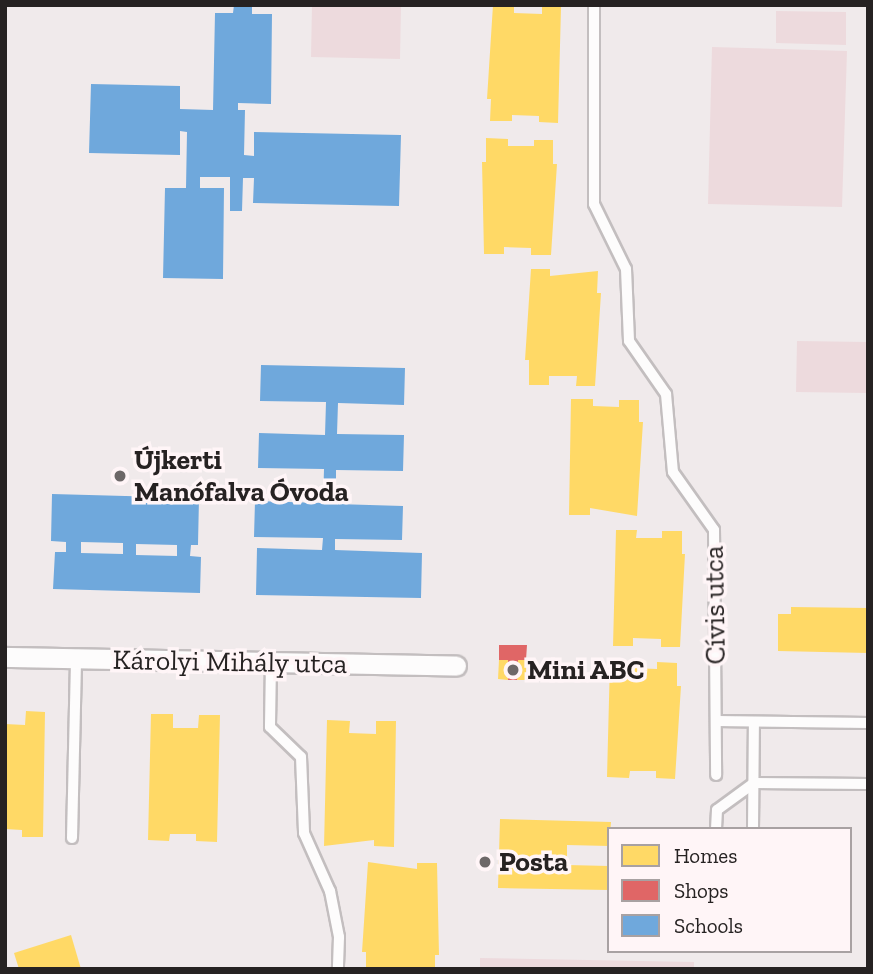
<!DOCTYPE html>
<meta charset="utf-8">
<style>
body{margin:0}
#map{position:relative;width:873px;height:974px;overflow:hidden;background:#f0eaeb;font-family:"Zilla Slab",serif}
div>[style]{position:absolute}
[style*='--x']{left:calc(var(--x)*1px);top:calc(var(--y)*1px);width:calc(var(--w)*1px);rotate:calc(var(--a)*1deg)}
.green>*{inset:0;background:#eddadd}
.homes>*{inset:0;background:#ffd966}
.shops>*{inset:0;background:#e06666}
.schools>*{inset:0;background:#6fa8dc}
.roads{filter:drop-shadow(2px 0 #c3bebf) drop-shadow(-2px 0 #c3bebf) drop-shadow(0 2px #c3bebf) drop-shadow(0 -2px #c3bebf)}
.service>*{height:10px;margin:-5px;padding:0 5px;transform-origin:5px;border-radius:5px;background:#fdfcfc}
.minor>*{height:19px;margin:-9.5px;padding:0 9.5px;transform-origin:9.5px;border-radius:9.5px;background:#fdfcfc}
.dots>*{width:19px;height:19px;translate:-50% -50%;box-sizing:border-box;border:4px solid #fff5f7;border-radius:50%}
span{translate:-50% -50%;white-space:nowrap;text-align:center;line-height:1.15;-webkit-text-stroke:7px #fff5f7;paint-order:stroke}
.poi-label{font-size:28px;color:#262222;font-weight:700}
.left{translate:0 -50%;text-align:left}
.street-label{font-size:28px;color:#262222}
.frame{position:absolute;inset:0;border:7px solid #262222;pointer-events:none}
.legend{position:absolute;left:607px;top:827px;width:245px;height:126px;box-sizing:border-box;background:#fff5f7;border:2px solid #a8a1a2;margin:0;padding:9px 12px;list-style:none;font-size:21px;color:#262222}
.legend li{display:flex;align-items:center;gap:14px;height:35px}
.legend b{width:35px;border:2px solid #a8a1a2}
</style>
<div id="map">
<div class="green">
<div style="clip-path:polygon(312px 5px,401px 5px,400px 59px,311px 57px)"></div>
<div style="clip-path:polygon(776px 11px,846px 12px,846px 45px,776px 43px)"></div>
<div style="clip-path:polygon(712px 47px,847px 51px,842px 207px,708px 204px)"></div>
<div style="clip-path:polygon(797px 341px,867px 342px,866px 393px,796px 392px)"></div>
<div style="clip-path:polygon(480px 958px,694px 962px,694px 969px,480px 969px)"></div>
</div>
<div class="homes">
<div style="clip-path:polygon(493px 5px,514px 6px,514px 13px,542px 14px,542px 7px,561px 7px,558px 123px,539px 122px,539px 116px,512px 115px,512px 121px,490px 121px,491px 99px,487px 99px)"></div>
<div style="clip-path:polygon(486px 138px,508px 139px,508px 146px,534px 146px,534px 140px,553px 140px,553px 164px,557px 164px,551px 255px,531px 255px,531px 248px,504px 247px,504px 254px,484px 254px,482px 162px,486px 162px)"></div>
<div style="clip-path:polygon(531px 269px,550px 269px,550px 276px,598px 271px,597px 293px,601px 293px,595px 386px,576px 386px,577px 376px,549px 376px,549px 385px,529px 385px,529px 360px,525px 360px)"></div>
<div style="clip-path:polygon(571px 399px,593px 399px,593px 406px,619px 407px,619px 400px,639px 400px,639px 422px,643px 422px,637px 516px,590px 508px,590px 515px,569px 515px)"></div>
<div style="clip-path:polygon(616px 530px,637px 530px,636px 538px,662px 538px,662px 531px,682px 531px,682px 554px,685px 554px,680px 647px,661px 647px,661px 639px,633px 638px,633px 646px,613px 646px)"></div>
<div style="clip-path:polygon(791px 607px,868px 608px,868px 653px,778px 651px,778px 614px,791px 614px)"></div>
<div style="clip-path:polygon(499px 660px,508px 660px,508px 680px,498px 679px)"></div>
<div style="clip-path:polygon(518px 660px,526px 660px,526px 680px,517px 680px)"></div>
<div style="clip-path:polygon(610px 661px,632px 662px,631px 668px,657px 669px,657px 662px,677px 663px,677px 686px,681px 686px,675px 779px,656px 778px,656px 771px,630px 771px,629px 778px,607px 777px)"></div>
<div style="clip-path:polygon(26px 711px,45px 712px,43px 837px,22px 837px,22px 830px,5px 829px,5px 724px,25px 725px)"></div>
<div style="clip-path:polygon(151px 714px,173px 714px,173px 728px,198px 728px,199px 715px,220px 715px,217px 842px,196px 841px,196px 834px,170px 834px,169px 841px,148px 840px)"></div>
<div style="clip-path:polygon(327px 720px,350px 721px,349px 733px,376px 734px,376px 721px,396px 721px,394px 847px,374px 846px,374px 840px,324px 846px)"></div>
<div style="clip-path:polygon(500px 819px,611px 822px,609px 846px,567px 845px,567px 865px,609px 866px,609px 890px,498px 888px)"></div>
<div style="clip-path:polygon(368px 862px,417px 869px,417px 863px,437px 863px,439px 955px,435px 955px,435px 969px,366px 969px,366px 952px,362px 952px)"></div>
<div style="clip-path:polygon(71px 935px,81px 969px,19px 969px,14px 953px)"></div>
</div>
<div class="shops">
<div style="clip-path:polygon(499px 645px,527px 645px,526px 660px,518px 660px,517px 680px,508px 680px,508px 660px,499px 660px)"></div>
</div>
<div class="schools">
<div style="clip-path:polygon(234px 5px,252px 5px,252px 14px,272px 14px,271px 104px,238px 103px,238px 110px,245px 110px,244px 155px,254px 156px,254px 132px,401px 135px,399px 206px,253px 203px,254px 178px,243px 178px,242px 211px,230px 211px,230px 177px,200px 177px,200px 188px,224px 188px,223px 279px,163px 278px,165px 188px,186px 188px,187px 132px,180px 131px,180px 155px,89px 153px,91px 84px,180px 86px,180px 109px,213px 110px,215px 13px,233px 13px)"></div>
<div style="clip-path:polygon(261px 365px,405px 368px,404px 405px,338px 403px,337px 434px,404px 435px,403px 471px,336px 470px,336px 504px,403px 506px,402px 540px,335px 539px,335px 550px,422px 553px,421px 598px,256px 595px,257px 548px,322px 550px,323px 538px,254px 537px,255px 501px,323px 503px,324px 469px,258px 468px,259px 433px,325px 435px,326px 402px,260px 401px)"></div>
<div style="clip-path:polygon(evenodd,52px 494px,199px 498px,198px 545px,191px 545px,190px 556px,201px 557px,200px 593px,53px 589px,55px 552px,66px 552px,66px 542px,51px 541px,52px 494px,81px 542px,123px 543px,123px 554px,81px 553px,81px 542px,52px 494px,136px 544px,177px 545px,177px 556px,136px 555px,136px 544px)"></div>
</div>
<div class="roads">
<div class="service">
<div style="--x:594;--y:5;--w:199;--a:90"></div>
<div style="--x:594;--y:204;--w:72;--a:63.8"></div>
<div style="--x:626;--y:269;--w:72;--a:87.6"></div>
<div style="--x:629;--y:341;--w:65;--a:55.1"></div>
<div style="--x:666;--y:394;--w:78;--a:84.9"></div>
<div style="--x:673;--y:472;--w:71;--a:54.7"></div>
<div style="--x:714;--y:530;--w:245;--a:89.5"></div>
<div style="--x:271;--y:662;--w:65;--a:90.9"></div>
<div style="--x:270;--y:727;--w:43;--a:44.1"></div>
<div style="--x:301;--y:757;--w:76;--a:87.7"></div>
<div style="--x:304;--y:833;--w:64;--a:65.9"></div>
<div style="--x:330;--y:891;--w:47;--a:78.9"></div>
<div style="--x:339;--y:937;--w:32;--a:92"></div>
<div style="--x:717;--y:721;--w:151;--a:0.8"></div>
<div style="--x:716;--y:829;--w:19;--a:-87"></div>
<div style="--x:717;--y:810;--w:46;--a:-36.1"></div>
<div style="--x:754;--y:783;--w:114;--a:0.5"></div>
<div style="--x:753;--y:829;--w:107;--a:-89.5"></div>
<div style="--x:72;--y:838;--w:179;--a:-88.7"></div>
</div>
<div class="minor">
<div style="--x:5;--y:657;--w:451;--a:1.1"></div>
</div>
</div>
<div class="dots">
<div style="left:120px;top:476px;background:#6d6868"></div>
<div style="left:513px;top:670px;background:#6d6868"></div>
<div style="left:485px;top:862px;background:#6d6868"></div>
</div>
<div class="poi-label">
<span class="left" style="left:134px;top:476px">Újkerti<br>Manófalva Óvoda</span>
<span class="left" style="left:527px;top:670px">Mini ABC</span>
<span class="left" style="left:499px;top:862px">Posta</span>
</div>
<div class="street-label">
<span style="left:715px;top:605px;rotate:-91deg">Cívis utca</span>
<span style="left:230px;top:662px;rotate:1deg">Károlyi Mihály utca</span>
</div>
<div class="frame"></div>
<ul class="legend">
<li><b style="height:19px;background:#ffd966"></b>Homes</li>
<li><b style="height:19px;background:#e06666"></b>Shops</li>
<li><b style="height:19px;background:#6fa8dc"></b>Schools</li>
</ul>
</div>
